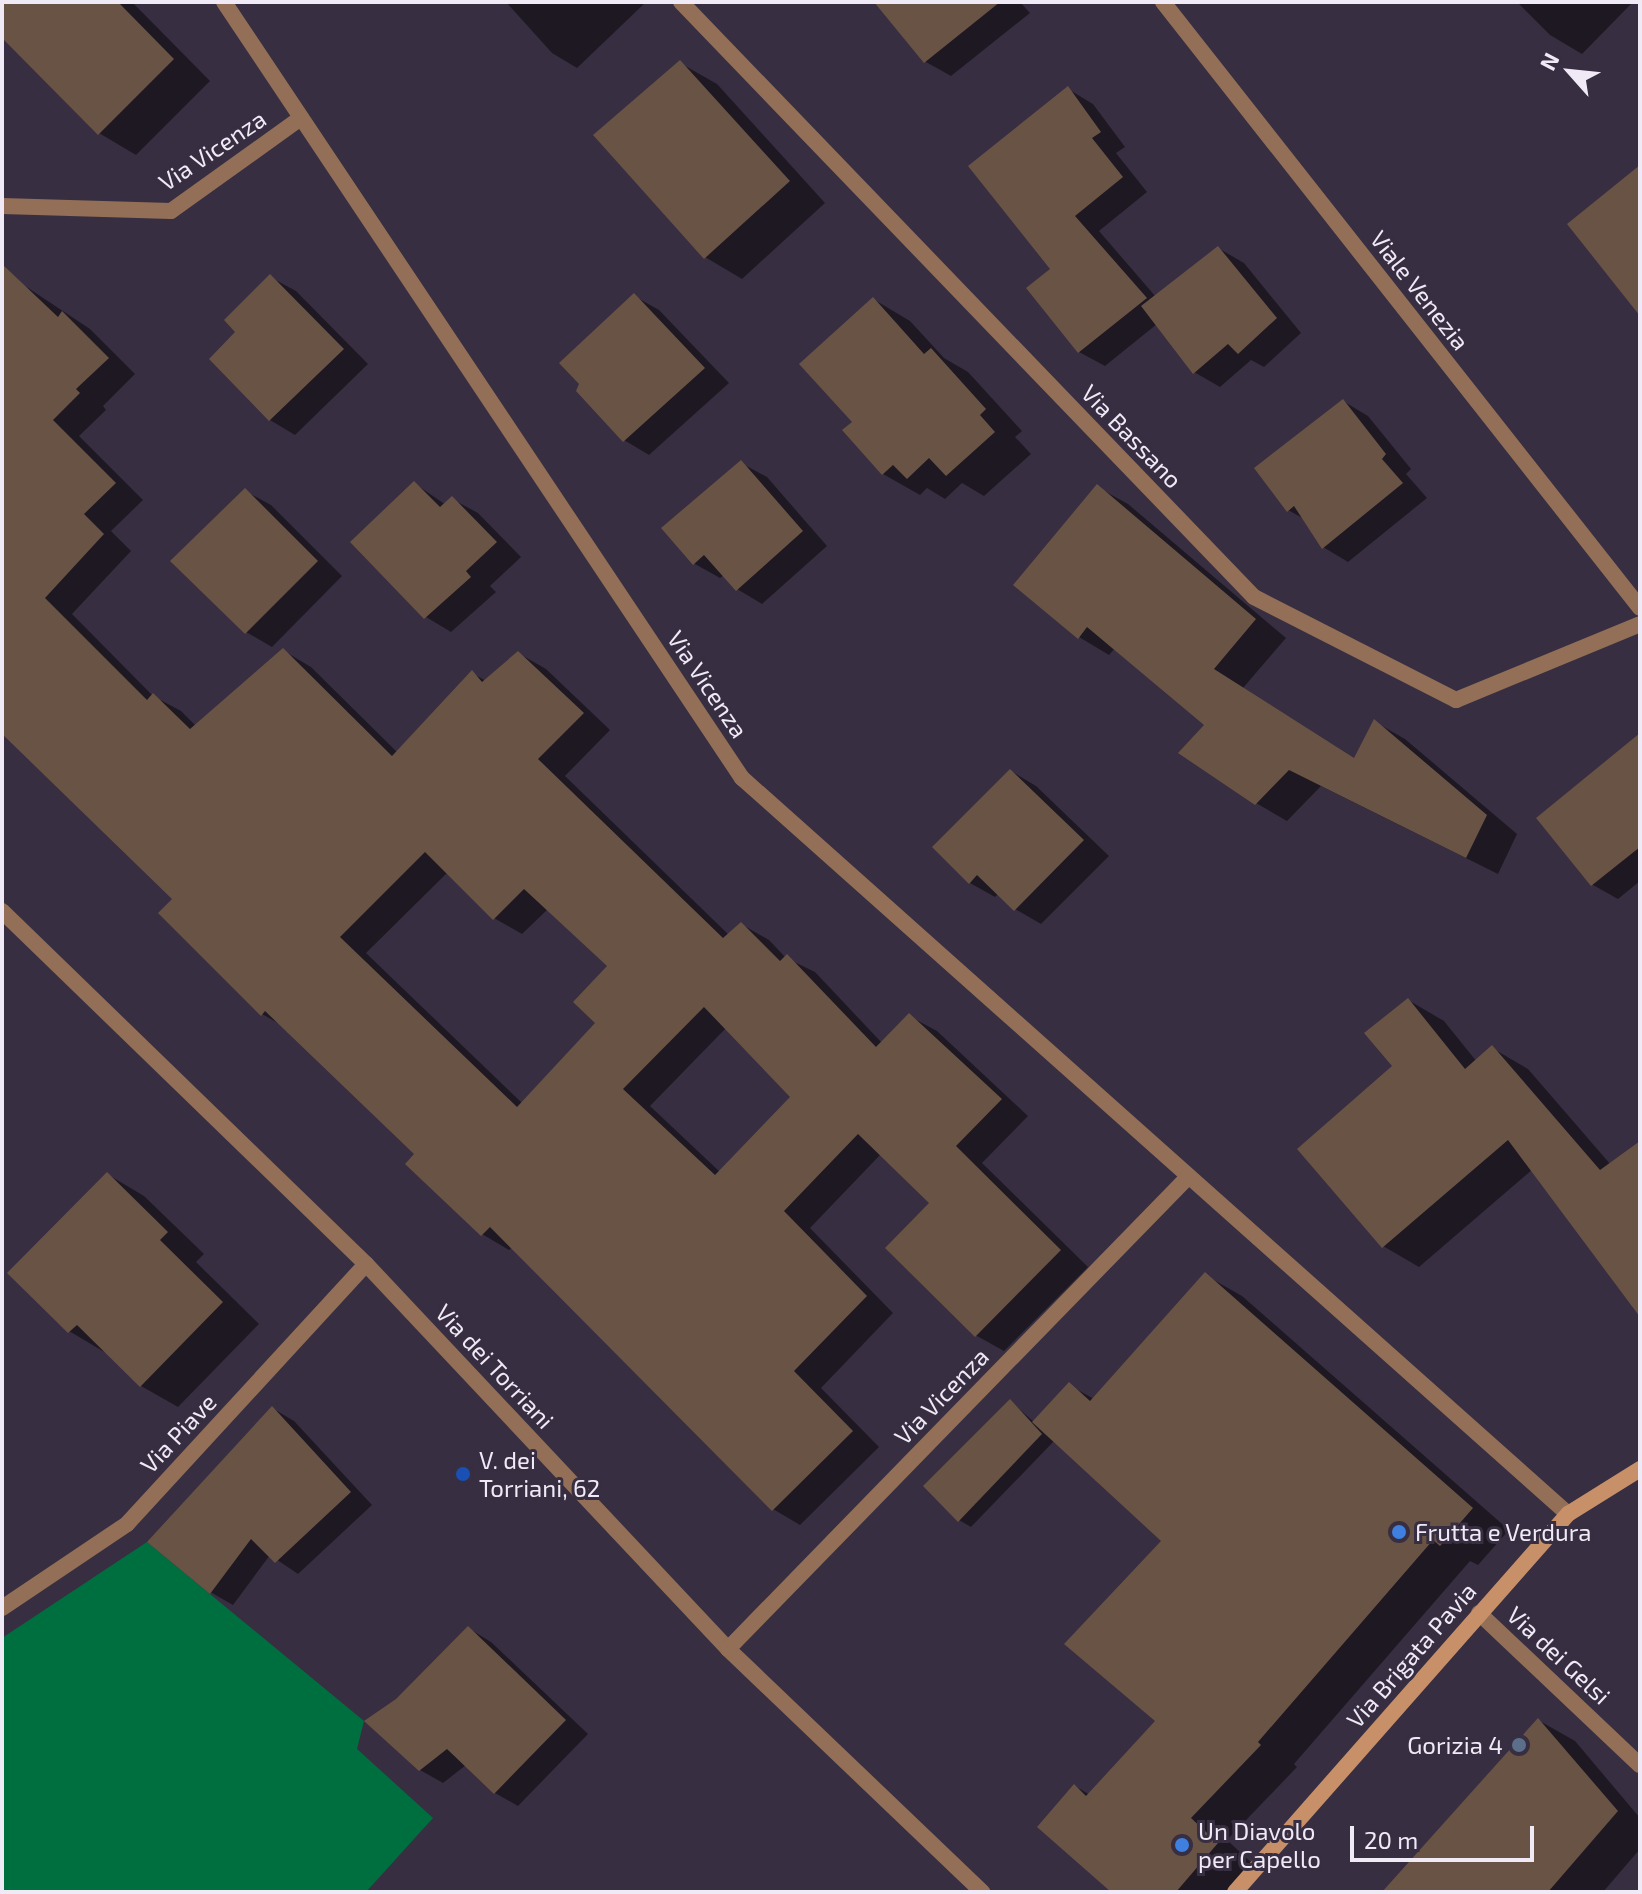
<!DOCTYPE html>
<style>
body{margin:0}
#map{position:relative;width:1642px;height:1894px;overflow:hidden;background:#372e41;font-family:"Exo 2",sans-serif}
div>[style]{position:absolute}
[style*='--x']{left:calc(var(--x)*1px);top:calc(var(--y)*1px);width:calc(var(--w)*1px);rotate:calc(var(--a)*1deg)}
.green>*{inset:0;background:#006f3f}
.shadow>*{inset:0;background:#0007}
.building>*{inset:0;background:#695345}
.street>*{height:16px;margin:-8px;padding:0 8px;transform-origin:8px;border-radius:8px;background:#926f56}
.secondary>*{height:16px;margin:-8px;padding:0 8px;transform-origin:8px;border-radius:8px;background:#c89068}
.dots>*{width:22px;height:22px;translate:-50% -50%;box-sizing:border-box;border:4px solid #372e41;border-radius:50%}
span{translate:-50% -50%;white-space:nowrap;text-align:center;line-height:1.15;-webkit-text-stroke:6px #372e41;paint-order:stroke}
.street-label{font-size:24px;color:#f0eaf7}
.poi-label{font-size:24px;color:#f0eaf7}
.left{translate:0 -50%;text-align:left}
.right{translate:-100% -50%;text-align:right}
.frame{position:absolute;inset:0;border:4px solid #f0eaf7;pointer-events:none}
.north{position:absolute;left:1530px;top:32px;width:80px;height:80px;-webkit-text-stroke:6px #372e41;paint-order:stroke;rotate:297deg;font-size:22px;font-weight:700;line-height:32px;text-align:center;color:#f0eaf7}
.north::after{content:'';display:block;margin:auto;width:28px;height:36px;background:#f0eaf7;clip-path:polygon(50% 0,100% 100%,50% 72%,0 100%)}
.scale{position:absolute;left:1350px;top:1826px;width:184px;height:36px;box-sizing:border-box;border:4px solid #f0eaf7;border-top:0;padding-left:10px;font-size:24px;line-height:28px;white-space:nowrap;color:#f0eaf7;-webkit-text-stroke:6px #372e41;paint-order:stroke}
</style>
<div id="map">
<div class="green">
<div style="clip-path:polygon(147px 1542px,364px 1721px,357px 1749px,433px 1818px,366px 1892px,2px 1892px,2px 1638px)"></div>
</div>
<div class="shadow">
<div style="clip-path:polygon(2px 2px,132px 2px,210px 81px,136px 155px,99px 133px,2px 35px)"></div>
<div style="clip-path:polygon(506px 2px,646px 2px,577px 68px,552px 53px)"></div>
<div style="clip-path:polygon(876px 2px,1020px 2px,1030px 13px,951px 76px,926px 62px)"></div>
<div style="clip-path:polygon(1517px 2px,1633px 2px,1582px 54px,1550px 35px)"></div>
<div style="clip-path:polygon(680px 63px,717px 84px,825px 203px,742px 279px,705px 257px)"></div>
<div style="clip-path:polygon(1068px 89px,1093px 104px,1125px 147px,1116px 153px,1147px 192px,1099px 231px,1156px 297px,1218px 248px,1244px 263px,1301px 333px,1264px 367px,1251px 360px,1220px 387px,1194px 372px,1157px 324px,1105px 366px,1079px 352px,1053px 269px)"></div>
<div style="clip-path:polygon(270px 277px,296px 291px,368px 364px,295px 435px,270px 420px,238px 332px)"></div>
<div style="clip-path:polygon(evenodd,19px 282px,90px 329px,135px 374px,103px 406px,106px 410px,79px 436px,143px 500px,111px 531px,131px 551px,72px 614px,153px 696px,181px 711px,197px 727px,284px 651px,311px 667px,398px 753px,472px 673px,486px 681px,518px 653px,546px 669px,610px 730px,565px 776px,729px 935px,741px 924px,769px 940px,786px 958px,815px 972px,882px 1043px,909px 1016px,937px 1031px,1028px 1116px,982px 1163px,1088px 1267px,1004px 1351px,977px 1336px,888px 1248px,932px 1203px,881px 1154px,810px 1228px,893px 1313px,821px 1388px,879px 1447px,800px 1525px,773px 1509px,513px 1247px,509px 1250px,482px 1234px,417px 1153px,285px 1027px,262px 1014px,174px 899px,2px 734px,2px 298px,19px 282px,448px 872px,494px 918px,522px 934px,548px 909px,610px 966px,598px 1022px,523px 1104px,366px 953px,448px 872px,19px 282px,727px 1027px,792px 1097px,720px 1172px,650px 1106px,727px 1027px)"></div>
<div style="clip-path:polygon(634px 296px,659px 310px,729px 383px,649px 455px,624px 440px)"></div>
<div style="clip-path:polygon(873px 299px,910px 321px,944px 358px,968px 372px,1022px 431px,1015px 437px,1031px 454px,984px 496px,962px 483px,945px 499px,927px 488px,920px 495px,883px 474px,855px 422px)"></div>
<div style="clip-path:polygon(1343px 401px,1368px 416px,1411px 469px,1406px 474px,1427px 498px,1348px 562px,1323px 547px,1306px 520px,1288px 510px)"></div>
<div style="clip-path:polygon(741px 463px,767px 477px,827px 546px,762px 604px,737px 589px,724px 575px,720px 578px,695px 564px,664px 529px)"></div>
<div style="clip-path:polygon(414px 483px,446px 505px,452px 499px,478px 513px,521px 557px,490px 586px,496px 592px,451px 632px,426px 617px)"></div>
<div style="clip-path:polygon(1097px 487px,1128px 504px,1286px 638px,1243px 688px,1356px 760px,1375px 722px,1405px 739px,1517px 834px,1498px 874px,1321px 786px,1287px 821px,1256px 803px,1206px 725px,1115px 648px,1109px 655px,1079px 637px)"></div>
<div style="clip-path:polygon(245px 491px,271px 505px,342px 576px,272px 647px,246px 632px)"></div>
<div style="clip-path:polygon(1640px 761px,1640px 881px,1618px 899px,1593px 885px,1539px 818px)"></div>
<div style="clip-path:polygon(1011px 771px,1036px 786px,1109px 856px,1041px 924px,1015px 909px,999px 893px,995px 897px,970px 883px)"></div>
<div style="clip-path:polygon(1408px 1000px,1444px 1021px,1477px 1062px,1492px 1048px,1528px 1069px,1611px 1165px,1640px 1144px,1640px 1313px,1533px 1169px,1419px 1267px,1383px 1246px,1395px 1066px)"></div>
<div style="clip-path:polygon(107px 1174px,144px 1196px,204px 1254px,196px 1262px,259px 1324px,178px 1407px,141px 1386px,106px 1353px,69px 1331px)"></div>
<div style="clip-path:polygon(1205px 1275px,1242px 1296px,1509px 1530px,1478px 1565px,1470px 1561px,1294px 1764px,1297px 1767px,1227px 1840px,1254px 1865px,1231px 1892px,1114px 1892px,1075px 1786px,1090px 1795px,1157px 1721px,1164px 1541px,1055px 1440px,971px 1527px,959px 1520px,1010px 1401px,1034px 1422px,1069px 1385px,1094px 1399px)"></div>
<div style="clip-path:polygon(272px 1408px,294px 1421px,372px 1505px,298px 1574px,270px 1555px,233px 1605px,212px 1593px,150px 1542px)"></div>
<div style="clip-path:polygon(468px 1628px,491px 1642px,588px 1734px,518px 1806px,495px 1793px,466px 1765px,443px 1783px,420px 1770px,397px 1700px)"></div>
<div style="clip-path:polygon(1538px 1720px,1575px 1741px,1640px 1818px,1640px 1849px,1603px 1892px,1385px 1892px)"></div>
</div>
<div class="building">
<div style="clip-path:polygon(2px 2px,118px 2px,174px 59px,98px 135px,2px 38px)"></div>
<div style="clip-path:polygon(874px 2px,1000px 2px,924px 63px)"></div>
<div style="clip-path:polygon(680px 60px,790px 181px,704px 259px,593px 135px)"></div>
<div style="clip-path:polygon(1068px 86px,1101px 132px,1092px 138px,1123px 177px,1075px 216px,1147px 298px,1078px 353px,1026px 288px,1050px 269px,968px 166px)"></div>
<div style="clip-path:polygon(1640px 165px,1640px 316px,1567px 224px)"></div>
<div style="clip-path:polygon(1218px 246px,1277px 318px,1238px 354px,1228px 344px,1193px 374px,1141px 306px)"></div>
<div style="clip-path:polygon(evenodd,2px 264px,58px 317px,62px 311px,109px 358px,76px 389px,80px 393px,53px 420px,116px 483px,84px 514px,104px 534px,45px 598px,147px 700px,153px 693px,190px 729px,283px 648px,392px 756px,472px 670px,482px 682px,518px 651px,584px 713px,538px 759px,723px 938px,741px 922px,780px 961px,787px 954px,876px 1047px,909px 1013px,1002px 1099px,956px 1146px,1061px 1250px,975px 1337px,885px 1248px,929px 1203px,858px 1134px,784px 1211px,867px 1296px,794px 1371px,853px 1431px,772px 1511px,490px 1227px,481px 1236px,405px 1164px,414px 1154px,265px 1011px,261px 1016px,158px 913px,172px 899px,2px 734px,2px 264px,425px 852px,493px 920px,524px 889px,607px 966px,573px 1002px,595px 1023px,517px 1107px,340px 937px,425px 852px,2px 264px,704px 1007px,790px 1097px,715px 1175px,623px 1089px,704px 1007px)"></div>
<div style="clip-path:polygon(270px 274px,344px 349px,269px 421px,209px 359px,235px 332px,224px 320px)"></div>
<div style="clip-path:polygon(634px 293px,705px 368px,623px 442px,576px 391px,579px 384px,559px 363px)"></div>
<div style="clip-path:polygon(873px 297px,924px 354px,931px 348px,986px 409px,980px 415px,995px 432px,946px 476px,929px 458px,907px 479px,893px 465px,882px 475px,842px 430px,852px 422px,799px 364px)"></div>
<div style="clip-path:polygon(1343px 399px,1386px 454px,1382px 459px,1403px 483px,1322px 549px,1294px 506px,1287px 512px,1254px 468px)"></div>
<div style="clip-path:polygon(741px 460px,803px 531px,736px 591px,704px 555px,693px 565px,661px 528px)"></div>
<div style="clip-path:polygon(414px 481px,440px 507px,452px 496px,497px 542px,466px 571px,471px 577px,424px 619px,350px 542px)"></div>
<div style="clip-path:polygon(1097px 484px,1256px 619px,1214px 669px,1354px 758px,1374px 719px,1487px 815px,1466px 858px,1289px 770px,1255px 805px,1178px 753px,1204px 725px,1087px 627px,1078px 639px,1013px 585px)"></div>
<div style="clip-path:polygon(245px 488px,318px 561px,245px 634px,170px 561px)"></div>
<div style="clip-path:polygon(1640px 733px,1640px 847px,1591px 886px,1536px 818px)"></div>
<div style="clip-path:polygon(1010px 769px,1084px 840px,1014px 911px,977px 875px,969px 884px,932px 847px)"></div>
<div style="clip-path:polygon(1408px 998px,1465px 1069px,1492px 1045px,1600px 1170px,1640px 1141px,1640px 1317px,1508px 1140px,1382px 1248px,1297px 1149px,1392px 1066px,1364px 1033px)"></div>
<div style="clip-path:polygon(107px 1172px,168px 1232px,160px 1240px,223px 1302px,140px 1387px,77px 1325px,68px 1333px,7px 1273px)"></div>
<div style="clip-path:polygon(1205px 1272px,1473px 1508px,1440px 1546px,1433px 1540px,1258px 1742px,1261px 1745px,1191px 1818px,1218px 1843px,1176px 1892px,1111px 1892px,1037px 1827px,1074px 1784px,1086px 1796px,1155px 1721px,1064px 1644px,1161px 1541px,1032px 1422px,1069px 1382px,1090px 1401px)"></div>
<div style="clip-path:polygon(1010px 1399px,1042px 1434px,958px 1522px,923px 1486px)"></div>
<div style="clip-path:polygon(272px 1406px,351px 1492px,275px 1563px,251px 1539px,210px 1594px,147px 1542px)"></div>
<div style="clip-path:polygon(468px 1626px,566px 1720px,494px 1794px,447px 1749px,419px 1771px,364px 1721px,396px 1699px)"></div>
<div style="clip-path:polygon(1538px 1718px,1618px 1811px,1548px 1892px,1382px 1892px)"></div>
</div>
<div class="street">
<div style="--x:224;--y:2;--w:933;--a:56.28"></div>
<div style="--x:742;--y:778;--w:1106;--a:41.7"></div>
<div style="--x:681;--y:2;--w:826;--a:46.08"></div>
<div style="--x:1254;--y:597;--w:227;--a:27"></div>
<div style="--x:1456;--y:700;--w:199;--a:-22.4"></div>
<div style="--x:1163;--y:2;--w:771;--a:51.79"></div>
<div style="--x:2;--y:206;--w:169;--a:1.7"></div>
<div style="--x:171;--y:211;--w:160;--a:-35.6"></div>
<div style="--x:2;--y:911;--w:507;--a:44.12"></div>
<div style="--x:366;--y:1264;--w:528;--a:46.76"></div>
<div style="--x:728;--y:1649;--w:352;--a:43.7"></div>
<div style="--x:2;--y:1608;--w:151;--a:-33.9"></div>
<div style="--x:127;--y:1524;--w:353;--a:-47.4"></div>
<div style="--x:1479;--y:1613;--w:221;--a:43.4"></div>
<div style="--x:728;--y:1649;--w:660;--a:-45.74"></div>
</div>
<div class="secondary">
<div style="--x:1235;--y:1892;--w:504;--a:-48.62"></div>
<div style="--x:1568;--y:1514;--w:85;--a:-32"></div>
</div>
<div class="dots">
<div style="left:463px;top:1474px;background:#1a4fb4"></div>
<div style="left:1399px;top:1532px;background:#3f7fe0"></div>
<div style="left:1519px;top:1745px;background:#5c6f8a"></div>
<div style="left:1182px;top:1845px;background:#3f7fe0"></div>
</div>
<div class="street-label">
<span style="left:212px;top:150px;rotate:-34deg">Via Vicenza</span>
<span style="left:1420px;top:290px;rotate:52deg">Viale Venezia</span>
<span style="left:1132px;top:436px;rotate:46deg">Via Bassano</span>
<span style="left:708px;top:684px;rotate:56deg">Via Vicenza</span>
<span style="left:495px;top:1366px;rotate:47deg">Via dei Torriani</span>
<span style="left:941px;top:1396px;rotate:-46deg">Via Vicenza</span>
<span style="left:178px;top:1433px;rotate:-47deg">Via Piave</span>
<span style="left:1411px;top:1655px;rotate:-49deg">Via Brigata Pavia</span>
<span style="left:1559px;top:1655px;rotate:43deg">Via dei Gelsi</span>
</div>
<div class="poi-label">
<span class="left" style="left:479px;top:1474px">V. dei<br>Torriani, 62</span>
<span class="left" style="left:1415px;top:1532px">Frutta e Verdura</span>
<span class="right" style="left:1503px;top:1745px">Gorizia 4</span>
<span class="left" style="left:1198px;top:1845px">Un Diavolo<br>per Capello</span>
</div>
<div class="frame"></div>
<div class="north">N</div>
<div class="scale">20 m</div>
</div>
